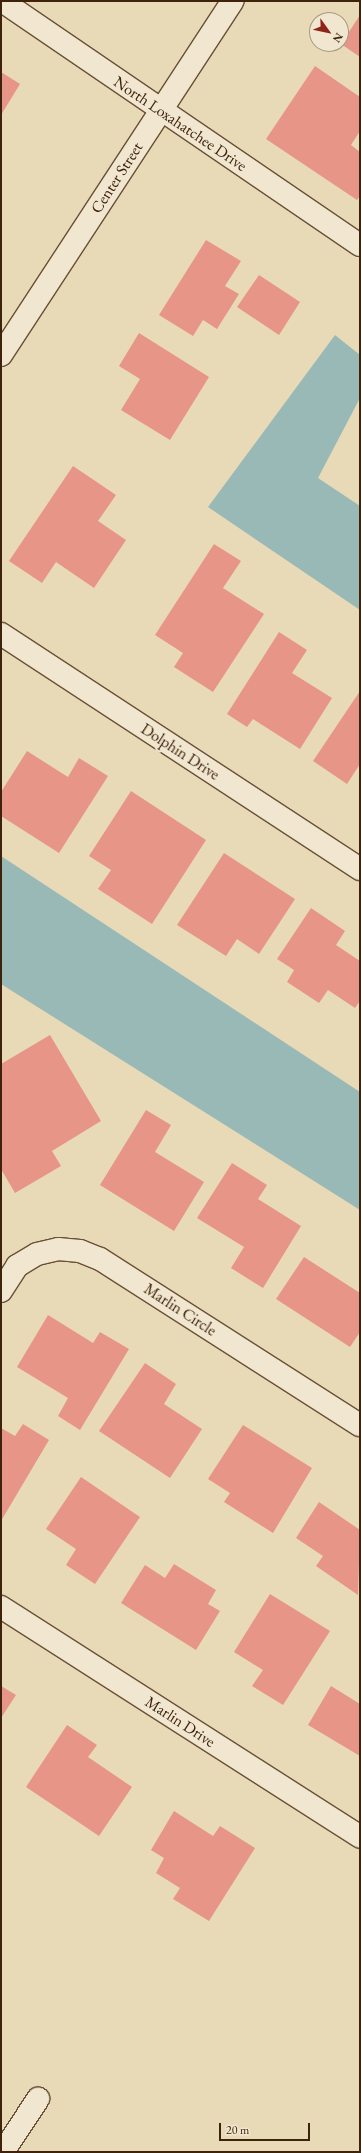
<!DOCTYPE html>
<style>
body{margin:0}
#map{position:relative;width:361px;height:2153px;overflow:hidden;background:#e9dab7;font-family:"EB Garamond",serif}
div>[style]{position:absolute}
[style*='--x']{left:calc(var(--x)*1px);top:calc(var(--y)*1px);width:calc(var(--w)*1px);rotate:calc(var(--a)*1deg)}
.water>*{inset:0;background:#99b9b6}
.building>*{inset:0;background:#e69587}
.roads{filter:drop-shadow(1px 0 #695036) drop-shadow(-1px 0 #695036) drop-shadow(0 1px #695036) drop-shadow(0 -1px #695036)}
.street>*{height:22px;margin:-11px;padding:0 11px;transform-origin:11px;border-radius:11px;background:#f1e7d0}
.secondary>*{height:22px;margin:-11px;padding:0 11px;transform-origin:11px;border-radius:11px;background:#f1e7d0}
span{translate:-50% -50%;white-space:nowrap;text-align:center;line-height:1.15;-webkit-text-stroke:4px #f1e7d0;paint-order:stroke}
.street-label{font-size:16px;color:#3e220b}
.frame{position:absolute;inset:0;border:2px solid #3e220b;pointer-events:none}
.north{position:absolute;left:309px;top:12px;width:40px;height:40px;box-sizing:border-box;background:#f1e7d0;border:1px solid #a99881;border-radius:50%;rotate:123deg;font-size:11px;font-weight:700;line-height:16px;text-align:center;color:#3e220b}
.north::after{content:'';display:block;margin:auto;width:14px;height:18px;background:#8f2418;clip-path:polygon(50% 0,100% 100%,50% 72%,0 100%)}
.scale{position:absolute;left:219px;top:2123px;width:91px;height:18px;box-sizing:border-box;border:2px solid #3e220b;border-top:0;padding-left:5px;font-size:12px;line-height:14px;white-space:nowrap;color:#3e220b;-webkit-text-stroke:3px #f1e7d0;paint-order:stroke}
</style>
<div id="map">
<div class="water">
<div style="clip-path:polygon(335px 335px,360px 355px,360px 398px,318px 478px,360px 506px,360px 610px,208px 507px)"></div>
<div style="clip-path:polygon(1px 856px,360px 1092px,360px 1210px,1px 984px)"></div>
</div>
<div class="building">
<div style="clip-path:polygon(360px 15px,360px 57px,341px 44px)"></div>
<div style="clip-path:polygon(315px 66px,360px 97px,360px 131px,351px 145px,360px 152px,360px 196px,357px 200px,266px 139px)"></div>
<div style="clip-path:polygon(1px 72px,20px 84px,1px 115px)"></div>
<div style="clip-path:polygon(206px 240px,241px 261px,225px 286px,239px 294px,217px 329px,203px 320px,193px 336px,159px 315px)"></div>
<div style="clip-path:polygon(259px 275px,300px 302px,279px 335px,237px 307px)"></div>
<div style="clip-path:polygon(139px 333px,209px 377px,170px 440px,121px 410px,140px 379px,119px 366px)"></div>
<div style="clip-path:polygon(73px 466px,116px 495px,98px 521px,126px 540px,94px 588px,56px 562px,42px 583px,9px 561px)"></div>
<div style="clip-path:polygon(214px 544px,241px 561px,223px 588px,264px 614px,213px 692px,174px 667px,183px 653px,155px 635px)"></div>
<div style="clip-path:polygon(279px 632px,307px 650px,292px 673px,332px 698px,300px 749px,253px 719px,247px 727px,227px 714px)"></div>
<div style="clip-path:polygon(360px 691px,360px 764px,347px 784px,313px 761px)"></div>
<div style="clip-path:polygon(27px 751px,68px 777px,79px 758px,108px 776px,59px 853px,1px 816px,1px 792px)"></div>
<div style="clip-path:polygon(131px 791px,206px 840px,152px 924px,98px 889px,111px 870px,89px 856px)"></div>
<div style="clip-path:polygon(224px 853px,295px 899px,259px 954px,237px 939px,226px 956px,177px 925px)"></div>
<div style="clip-path:polygon(311px 908px,345px 931px,336px 945px,360px 961px,360px 1001px,355px 1008px,328px 990px,319px 1003px,287px 982px,294px 970px,277px 959px)"></div>
<div style="clip-path:polygon(50px 1035px,101px 1121px,52px 1151px,61px 1166px,15px 1193px,1px 1169px,1px 1064px)"></div>
<div style="clip-path:polygon(146px 1110px,171px 1125px,155px 1152px,204px 1182px,174px 1231px,100px 1185px)"></div>
<div style="clip-path:polygon(232px 1163px,267px 1185px,258px 1199px,301px 1226px,263px 1288px,231px 1268px,244px 1247px,197px 1218px)"></div>
<div style="clip-path:polygon(304px 1257px,360px 1293px,360px 1332px,350px 1347px,276px 1299px)"></div>
<div style="clip-path:polygon(48px 1315px,93px 1343px,100px 1332px,129px 1349px,80px 1430px,58px 1416px,68px 1398px,17px 1367px)"></div>
<div style="clip-path:polygon(145px 1363px,176px 1384px,164px 1404px,202px 1429px,170px 1478px,99px 1431px)"></div>
<div style="clip-path:polygon(23px 1424px,49px 1440px,1px 1521px,1px 1428px,15px 1436px)"></div>
<div style="clip-path:polygon(243px 1425px,312px 1468px,273px 1533px,224px 1502px,230px 1493px,208px 1479px)"></div>
<div style="clip-path:polygon(81px 1477px,140px 1517px,95px 1584px,66px 1565px,76px 1549px,46px 1529px)"></div>
<div style="clip-path:polygon(319px 1502px,360px 1530px,358px 1595px,316px 1566px,323px 1556px,296px 1538px)"></div>
<div style="clip-path:polygon(174px 1564px,216px 1590px,208px 1604px,220px 1611px,196px 1650px,121px 1603px,145px 1565px,165px 1578px)"></div>
<div style="clip-path:polygon(270px 1594px,330px 1631px,283px 1705px,252px 1686px,263px 1670px,234px 1652px)"></div>
<div style="clip-path:polygon(1px 1686px,16px 1695px,1px 1718px)"></div>
<div style="clip-path:polygon(331px 1686px,360px 1704px,360px 1756px,308px 1725px)"></div>
<div style="clip-path:polygon(67px 1725px,97px 1745px,88px 1757px,132px 1787px,99px 1836px,26px 1787px)"></div>
<div style="clip-path:polygon(174px 1811px,213px 1836px,220px 1826px,255px 1848px,209px 1921px,173px 1899px,180px 1888px,156px 1873px,164px 1858px,151px 1850px)"></div>
</div>
<div class="roads">
<div class="street">
<div style="--x:2;--y:1;--w:433;--a:34.3"></div>
<div style="--x:1;--y:634;--w:429;--a:33.2"></div>
<div style="--x:1;--y:1291;--w:30;--a:-57"></div>
<div style="--x:17;--y:1266;--w:23;--a:-31"></div>
<div style="--x:37;--y:1254;--w:22;--a:-13"></div>
<div style="--x:58;--y:1249;--w:22;--a:5"></div>
<div style="--x:80;--y:1251;--w:22;--a:22"></div>
<div style="--x:100;--y:1259;--w:308;--a:32.6"></div>
<div style="--x:1;--y:1607;--w:426;--a:32.6"></div>
<div style="--x:3;--y:2152;--w:64;--a:-56.6"></div>
</div>
<div class="secondary">
<div style="--x:1;--y:355;--w:423;--a:-56.8"></div>
</div>
</div>
<div class="street-label">
<span style="left:180px;top:124px;rotate:34deg">North Loxahatchee Drive</span>
<span style="left:117px;top:178px;rotate:-57deg">Center Street</span>
<span style="left:180px;top:752px;rotate:33deg">Dolphin Drive</span>
<span style="left:180px;top:1310px;rotate:33deg">Marlin Circle</span>
<span style="left:180px;top:1722px;rotate:33deg">Marlin Drive</span>
</div>
<div class="frame"></div>
<div class="north">N</div>
<div class="scale">20 m</div>
</div>
